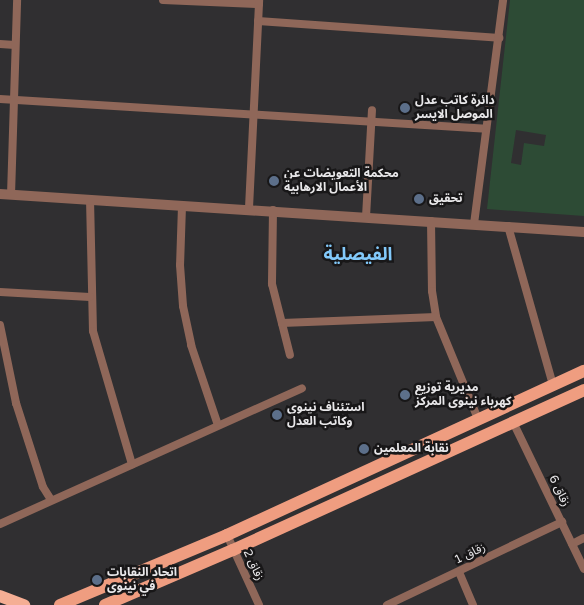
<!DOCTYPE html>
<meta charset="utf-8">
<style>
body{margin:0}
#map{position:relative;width:584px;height:605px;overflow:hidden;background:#302f31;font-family:"Varela Round","Noto Sans Arabic",sans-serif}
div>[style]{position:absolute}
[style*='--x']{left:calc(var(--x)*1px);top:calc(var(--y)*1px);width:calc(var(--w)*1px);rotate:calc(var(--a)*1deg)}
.green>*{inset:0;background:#2d4b35}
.minor>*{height:8px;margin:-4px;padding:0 4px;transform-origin:4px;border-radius:4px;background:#8f6759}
.tertiary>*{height:10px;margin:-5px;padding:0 5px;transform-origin:5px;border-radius:5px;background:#8f6759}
.primary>*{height:12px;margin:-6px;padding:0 6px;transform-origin:6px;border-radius:6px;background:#ef9d80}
.trunk>*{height:12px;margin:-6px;padding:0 6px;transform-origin:6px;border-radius:6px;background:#f5ae94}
.dots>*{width:14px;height:14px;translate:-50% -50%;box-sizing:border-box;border:2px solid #181718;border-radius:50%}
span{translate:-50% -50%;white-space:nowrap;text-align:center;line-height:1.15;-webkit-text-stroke:5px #181718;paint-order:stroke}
.poi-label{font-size:12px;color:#e9e8ea;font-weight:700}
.left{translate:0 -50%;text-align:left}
.street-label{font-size:12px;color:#e9e8ea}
.district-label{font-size:18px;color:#82c9fa;font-weight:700}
</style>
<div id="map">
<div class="green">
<div style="clip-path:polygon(evenodd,510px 0,584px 0,584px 216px,487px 209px,510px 0,516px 130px,546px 135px,544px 146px,524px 143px,521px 165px,511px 163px,516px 130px)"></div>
</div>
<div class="minor">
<div style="--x:163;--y:0;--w:96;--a:2.4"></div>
<div style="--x:258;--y:21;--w:242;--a:4"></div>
<div style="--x:0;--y:44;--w:15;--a:4"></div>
<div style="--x:0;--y:99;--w:487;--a:3.5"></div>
<div style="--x:11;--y:195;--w:195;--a:-88.2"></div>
<div style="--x:90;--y:199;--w:132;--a:88.7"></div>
<div style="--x:93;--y:331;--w:139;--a:73.7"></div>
<div style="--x:182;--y:206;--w:59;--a:91.9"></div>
<div style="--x:180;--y:265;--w:41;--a:85.8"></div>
<div style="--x:183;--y:306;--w:40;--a:78"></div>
<div style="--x:191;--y:345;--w:84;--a:71.4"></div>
<div style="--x:249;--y:208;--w:208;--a:-87.2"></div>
<div style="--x:273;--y:210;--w:74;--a:90.8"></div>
<div style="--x:272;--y:284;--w:73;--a:75.8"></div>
<div style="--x:366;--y:217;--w:107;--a:-86.8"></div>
<div style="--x:431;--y:221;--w:70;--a:89.2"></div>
<div style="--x:432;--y:291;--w:26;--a:81"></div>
<div style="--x:436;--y:317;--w:110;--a:67.6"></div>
<div style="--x:474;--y:224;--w:226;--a:-82.6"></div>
<div style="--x:508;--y:226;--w:165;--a:74.2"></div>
<div style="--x:0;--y:292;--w:90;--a:3.2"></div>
<div style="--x:282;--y:323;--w:154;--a:-2.2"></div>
<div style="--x:0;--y:325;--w:80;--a:78.4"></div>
<div style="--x:16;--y:403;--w:88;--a:72.2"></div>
<div style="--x:43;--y:487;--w:15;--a:58"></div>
<div style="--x:513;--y:422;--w:163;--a:64.2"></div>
<div style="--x:0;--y:524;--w:331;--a:-24.2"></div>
<div style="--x:227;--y:535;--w:77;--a:65.4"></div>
<div style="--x:572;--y:544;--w:13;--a:-27"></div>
<div style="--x:459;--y:572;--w:36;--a:67"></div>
<div style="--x:387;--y:605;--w:194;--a:-25.4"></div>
</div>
<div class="tertiary">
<div style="--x:0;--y:194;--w:585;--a:3.72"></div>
</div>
<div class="primary">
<div style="--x:60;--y:605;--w:181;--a:-22.7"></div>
<div style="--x:227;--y:535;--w:393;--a:-24.7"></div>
<div style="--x:105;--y:605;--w:139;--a:-23.3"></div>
<div style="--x:233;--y:550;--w:386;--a:-24.5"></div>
</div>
<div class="trunk">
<div style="--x:0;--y:596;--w:26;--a:21"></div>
</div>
<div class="dots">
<div style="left:405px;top:108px;background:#5c6f8a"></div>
<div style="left:274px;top:181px;background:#5c6f8a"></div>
<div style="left:419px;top:199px;background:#5c6f8a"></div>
<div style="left:405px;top:395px;background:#5c6f8a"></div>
<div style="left:277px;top:415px;background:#5c6f8a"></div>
<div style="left:364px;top:449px;background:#5c6f8a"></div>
<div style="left:97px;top:580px;background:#5c6f8a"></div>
</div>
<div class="poi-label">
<span class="left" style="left:415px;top:108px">دائرة كاتب عدل<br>الموصل الايسر</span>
<span class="left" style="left:284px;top:181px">محكمة التعويضات عن<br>الأعمال الارهابية</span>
<span class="left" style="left:429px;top:199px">تحقيق</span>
<span class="left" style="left:415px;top:395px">مديرية توزيع<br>كهرباء نينوى المركز</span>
<span class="left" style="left:287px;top:415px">استئناف نينوى<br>وكاتب العدل</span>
<span class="left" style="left:374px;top:449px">نقابة المعلمين</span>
<span class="left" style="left:107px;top:580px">اتحاد النقابات<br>في نينوى</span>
</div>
<div class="street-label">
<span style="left:559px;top:491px;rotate:64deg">زقاق 6</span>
<span style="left:470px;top:554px;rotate:-26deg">زقاق 1</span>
<span style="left:253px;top:565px;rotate:65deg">زقاق 2</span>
</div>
<div class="district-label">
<span style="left:358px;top:254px">الفيصلية</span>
</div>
</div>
